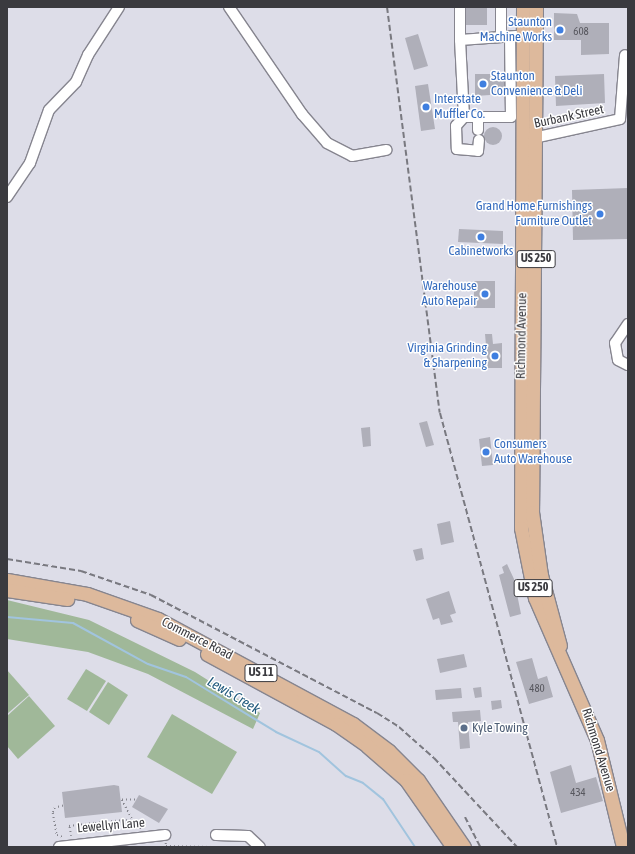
<!DOCTYPE html>
<style>
body{margin:0}
#map{position:relative;width:635px;height:854px;overflow:hidden;background:#dddde8;font-family:"Asap Condensed",sans-serif}
div>[style]{position:absolute}
[style*='--x']{left:calc(var(--x)*1px);top:calc(var(--y)*1px);width:calc(var(--w)*1px);rotate:calc(var(--a)*1deg)}
.green>*{inset:0;background:#a0b899}
.stream>*{height:2px;margin:-1px;padding:0 1px;transform-origin:1px;border-radius:1px;background:#a1c4de}
.building>*{inset:0;background:#afafb9}
.round{border-radius:50%}
.path>*{height:1.5px;margin-top:-0.75px;transform-origin:0;background:repeating-linear-gradient(90deg,#86868e 0 1px,transparent 0 4px)}
.roads{filter:drop-shadow(1px 0 #86858f) drop-shadow(-1px 0 #86858f) drop-shadow(0 1px #86858f) drop-shadow(0 -1px #86858f)}
.minor>*{height:10px;margin:-5px;padding:0 5px;transform-origin:5px;border-radius:5px;background:#fff}
.major>*{height:13px;margin:-6.5px;padding:0 6.5px;transform-origin:6.5px;border-radius:6.5px;background:#ddb99c}
.rail>*{height:2px;margin-top:-1px;transform-origin:0;background:repeating-linear-gradient(90deg,#797980 0 6px,transparent 0 9px)}
.dots>*{width:11px;height:11px;translate:-50% -50%;box-sizing:border-box;border:2px solid #fff;border-radius:50%}
span{translate:-50% -50%;white-space:nowrap;text-align:center;line-height:1.15;-webkit-text-stroke:3px #fff;paint-order:stroke}
.number-label{font-size:11px;color:#57575e}
.number-label span{-webkit-text-stroke-width:0}
.shield-label span{padding:1px 3px;background:#fff;border:1px solid;border-radius:3px;-webkit-text-stroke-width:0}
.shield-label{font-size:12px;color:#3a3a3f;font-weight:700}
.shop-label{font-size:13px;color:#366cbe}
.right{translate:-100% -50%;text-align:right}
.left{translate:0 -50%;text-align:left}
.street-label{font-size:13px;color:#3a3a3f}
.service-label{font-size:13px;color:#4e5e75}
.water-label{font-size:14px;color:#215a7d;font-style:italic}
.frame{position:absolute;inset:0;border:8px solid #3a3a3f;pointer-events:none}
</style>
<div id="map">
<div class="green">
<div style="clip-path:polygon(7px 600px,89px 620px,195px 672px,260px 713px,253px 729px,148px 674px,88px 652px,7px 639px)"></div>
<div style="clip-path:polygon(86px 669px,106px 681px,87px 711px,67px 699px)"></div>
<div style="clip-path:polygon(7px 670px,29px 695px,7px 714px)"></div>
<div style="clip-path:polygon(108px 682px,128px 695px,109px 725px,89px 712px)"></div>
<div style="clip-path:polygon(29px 696px,55px 726px,18px 759px,7px 746px,7px 716px)"></div>
<div style="clip-path:polygon(172px 714px,237px 752px,212px 794px,147px 757px)"></div>
</div>
<div class="stream">
<div style="--x:7;--y:617;--w:66;--a:5.2"></div>
<div style="--x:73;--y:623;--w:85;--a:28.7"></div>
<div style="--x:148;--y:664;--w:40;--a:18.9"></div>
<div style="--x:186;--y:677;--w:105;--a:31.4"></div>
<div style="--x:276;--y:732;--w:47;--a:24.9"></div>
<div style="--x:319;--y:752;--w:36;--a:42"></div>
<div style="--x:346;--y:776;--w:18;--a:22"></div>
<div style="--x:363;--y:783;--w:26;--a:39"></div>
<div style="--x:383;--y:799;--w:58;--a:56.3"></div>
</div>
<div class="building">
<div style="clip-path:polygon(466px 7px,487px 7px,487px 25px,466px 25px)"></div>
<div style="clip-path:polygon(554px 13px,577px 14px,580px 23px,609px 23px,609px 54px,581px 55px,581px 40px,554px 40px)"></div>
<div style="clip-path:polygon(418px 34px,428px 66px,414px 70px,405px 38px)"></div>
<div style="clip-path:polygon(475px 74px,490px 74px,490px 81px,504px 81px,504px 89px,490px 89px,490px 95px,475px 96px)"></div>
<div style="clip-path:polygon(604px 74px,605px 103px,556px 106px,555px 76px)"></div>
<div style="clip-path:polygon(428px 84px,435px 129px,421px 131px,415px 86px)"></div>
<div class="round" style="left:484px;top:127px;width:18px;height:18px"></div>
<div style="clip-path:polygon(628px 188px,628px 239px,573px 240px,572px 190px)"></div>
<div style="clip-path:polygon(459px 229px,503px 231px,503px 244px,458px 242px)"></div>
<div style="clip-path:polygon(474px 281px,495px 281px,495px 308px,474px 308px)"></div>
<div style="clip-path:polygon(485px 334px,492px 334px,493px 344px,502px 343px,502px 368px,488px 368px)"></div>
<div style="clip-path:polygon(427px 421px,434px 445px,426px 447px,419px 423px)"></div>
<div style="clip-path:polygon(370px 427px,371px 446px,363px 447px,361px 428px)"></div>
<div style="clip-path:polygon(490px 437px,493px 465px,482px 466px,479px 439px)"></div>
<div style="clip-path:polygon(450px 521px,454px 542px,441px 545px,437px 524px)"></div>
<div style="clip-path:polygon(422px 548px,424px 559px,416px 561px,413px 550px)"></div>
<div style="clip-path:polygon(507px 564px,514px 579px,521px 614px,510px 617px,499px 575px,504px 573px,502px 567px)"></div>
<div style="clip-path:polygon(449px 591px,456px 613px,450px 615px,453px 622px,441px 625px,439px 618px,433px 620px,426px 599px)"></div>
<div style="clip-path:polygon(464px 654px,467px 667px,440px 673px,437px 659px)"></div>
<div style="clip-path:polygon(532px 658px,538px 679px,547px 676px,553px 697px,529px 704px,516px 662px)"></div>
<div style="clip-path:polygon(481px 687px,482px 697px,475px 698px,473px 688px)"></div>
<div style="clip-path:polygon(461px 688px,462px 698px,436px 700px,435px 690px)"></div>
<div style="clip-path:polygon(501px 700px,502px 708px,492px 710px,491px 701px)"></div>
<div style="clip-path:polygon(480px 710px,481px 721px,468px 722px,470px 748px,460px 749px,458px 722px,453px 722px,452px 712px)"></div>
<div style="clip-path:polygon(571px 765px,576px 783px,596px 777px,603px 801px,561px 813px,550px 772px)"></div>
<div style="clip-path:polygon(114px 785px,119px 786px,122px 812px,65px 818px,62px 792px)"></div>
<div style="clip-path:polygon(139px 795px,168px 809px,159px 823px,132px 807px)"></div>
</div>
<div class="path">
<div style="--x:135;--y:800;--w:13;--a:180"></div>
<div style="--x:122;--y:800;--w:30;--a:62"></div>
<div style="--x:63;--y:806;--w:8;--a:166"></div>
<div style="--x:55;--y:808;--w:5;--a:112"></div>
<div style="--x:53;--y:813;--w:22;--a:80"></div>
<div style="--x:57;--y:835;--w:6;--a:18"></div>
<div style="--x:95;--y:823;--w:31;--a:-6"></div>
<div style="--x:126;--y:820;--w:18;--a:29"></div>
<div style="--x:71;--y:836;--w:10;--a:-101"></div>
<div style="--x:69;--y:826;--w:26;--a:-7"></div>
<div style="--x:95;--y:823;--w:11;--a:85"></div>
<div style="--x:166;--y:843;--w:3;--a:90"></div>
<div style="--x:166;--y:846;--w:46;--a:1.2"></div>
</div>
<div class="roads">
<div class="minor">
<div style="--x:229;--y:7;--w:130;--a:55.7"></div>
<div style="--x:302;--y:114;--w:38;--a:49"></div>
<div style="--x:327;--y:143;--w:28;--a:27"></div>
<div style="--x:352;--y:156;--w:35;--a:-10"></div>
<div style="--x:460;--y:7;--w:33;--a:90"></div>
<div style="--x:460;--y:40;--w:56;--a:-4.1"></div>
<div style="--x:501;--y:7;--w:30;--a:90"></div>
<div style="--x:460;--y:40;--w:77;--a:87"></div>
<div style="--x:464;--y:117;--w:47;--a:0"></div>
<div style="--x:511;--y:117;--w:80;--a:-90.7"></div>
<div style="--x:464;--y:117;--w:12;--a:132"></div>
<div style="--x:456;--y:126;--w:23;--a:88"></div>
<div style="--x:457;--y:149;--w:21;--a:5"></div>
<div style="--x:478;--y:151;--w:11;--a:-85"></div>
<div style="--x:478;--y:118;--w:12;--a:90"></div>
<div style="--x:529;--y:139;--w:93;--a:-12.4"></div>
<div style="--x:620;--y:119;--w:64;--a:-85.5"></div>
<div style="--x:7;--y:197;--w:41;--a:-55.9"></div>
<div style="--x:30;--y:163;--w:56;--a:-70.3"></div>
<div style="--x:49;--y:110;--w:39;--a:-46"></div>
<div style="--x:76;--y:82;--w:30;--a:-66"></div>
<div style="--x:88;--y:55;--w:57;--a:-57.1"></div>
<div style="--x:628;--y:324;--w:23;--a:124"></div>
<div style="--x:615;--y:343;--w:17;--a:80"></div>
<div style="--x:618;--y:360;--w:11;--a:27"></div>
<div style="--x:216;--y:835;--w:32;--a:2"></div>
<div style="--x:248;--y:836;--w:16;--a:43"></div>
<div style="--x:59;--y:847;--w:107;--a:-6.5"></div>
</div>
<div class="major">
<div style="--x:523;--y:7;--w:521;--a:90.22"></div>
<div style="--x:521;--y:528;--w:71;--a:78.7"></div>
<div style="--x:535;--y:598;--w:155;--a:66.4"></div>
<div style="--x:597;--y:740;--w:110;--a:76.3"></div>
<div style="--x:536;--y:7;--w:505;--a:90.45"></div>
<div style="--x:532;--y:512;--w:64;--a:81.9"></div>
<div style="--x:541;--y:575;--w:73;--a:75"></div>
<div style="--x:7;--y:580;--w:81;--a:9.9"></div>
<div style="--x:87;--y:594;--w:75;--a:19.4"></div>
<div style="--x:158;--y:619;--w:221;--a:28.3"></div>
<div style="--x:353;--y:724;--w:45;--a:36.9"></div>
<div style="--x:389;--y:751;--w:41;--a:45"></div>
<div style="--x:418;--y:780;--w:81;--a:55.5"></div>
<div style="--x:7;--y:590;--w:61;--a:8.5"></div>
<div style="--x:137;--y:620;--w:46;--a:24.3"></div>
<div style="--x:207;--y:654;--w:147;--a:28.5"></div>
<div style="--x:336;--y:724;--w:38;--a:35"></div>
<div style="--x:367;--y:746;--w:52;--a:41.1"></div>
<div style="--x:406;--y:780;--w:82;--a:55"></div>
</div>
</div>
<div class="rail">
<div style="--x:387;--y:7;--w:409;--a:82.6"></div>
<div style="--x:440;--y:413;--w:449;--a:74.9"></div>
<div style="--x:7;--y:559;--w:75;--a:9.2"></div>
<div style="--x:81;--y:571;--w:74;--a:18.9"></div>
<div style="--x:151;--y:595;--w:255;--a:27.6"></div>
<div style="--x:377;--y:713;--w:26;--a:32"></div>
<div style="--x:399;--y:727;--w:47;--a:41.5"></div>
<div style="--x:434;--y:758;--w:122;--a:47"></div>
<div style="--x:465;--y:817;--w:34;--a:63"></div>
</div>
<div class="dots">
<div style="left:560px;top:30px;background:#3f7fe0"></div>
<div style="left:483px;top:84px;background:#3f7fe0"></div>
<div style="left:426px;top:107px;background:#3f7fe0"></div>
<div style="left:600px;top:214px;background:#3f7fe0"></div>
<div style="left:481px;top:237px;background:#3f7fe0"></div>
<div style="left:485px;top:294px;background:#3f7fe0"></div>
<div style="left:495px;top:356px;background:#3f7fe0"></div>
<div style="left:486px;top:452px;background:#3f7fe0"></div>
<div style="left:464px;top:728px;background:#5c6f8a"></div>
</div>
<div class="number-label">
<span style="left:581px;top:31px">608</span>
<span style="left:537px;top:688px">480</span>
<span style="left:578px;top:792px">434</span>
</div>
<div class="shield-label">
<span style="left:536px;top:259px">US 250</span>
<span style="left:533px;top:588px">US 250</span>
<span style="left:261px;top:673px">US 11</span>
</div>
<div class="shop-label">
<span class="right" style="left:552px;top:30px">Staunton<br>Machine Works</span>
<span class="left" style="left:491px;top:84px">Staunton<br>Convenience &amp; Deli</span>
<span class="left" style="left:434px;top:107px">Interstate<br>Muffler Co.</span>
<span class="right" style="left:592px;top:214px">Grand Home Furnishings<br>Furniture Outlet</span>
<span style="left:481px;top:251px">Cabinetworks</span>
<span class="right" style="left:477px;top:294px">Warehouse<br>Auto Repair</span>
<span class="right" style="left:487px;top:356px">Virginia Grinding<br>&amp; Sharpening</span>
<span class="left" style="left:494px;top:452px">Consumers<br>Auto Warehouse</span>
</div>
<div class="street-label">
<span style="left:569px;top:117px;rotate:-12deg">Burbank Street</span>
<span style="left:522px;top:336px;rotate:-89deg">Richmond Avenue</span>
<span style="left:197px;top:639px;rotate:27deg">Commerce Road</span>
<span style="left:598px;top:750px;rotate:73deg">Richmond Avenue</span>
<span style="left:111px;top:826px;rotate:-5deg">Lewellyn Lane</span>
</div>
<div class="service-label">
<span class="left" style="left:472px;top:728px">Kyle Towing</span>
</div>
<div class="water-label">
<span style="left:234px;top:695px;rotate:31deg">Lewis Creek</span>
</div>
<div class="frame"></div>
</div>
